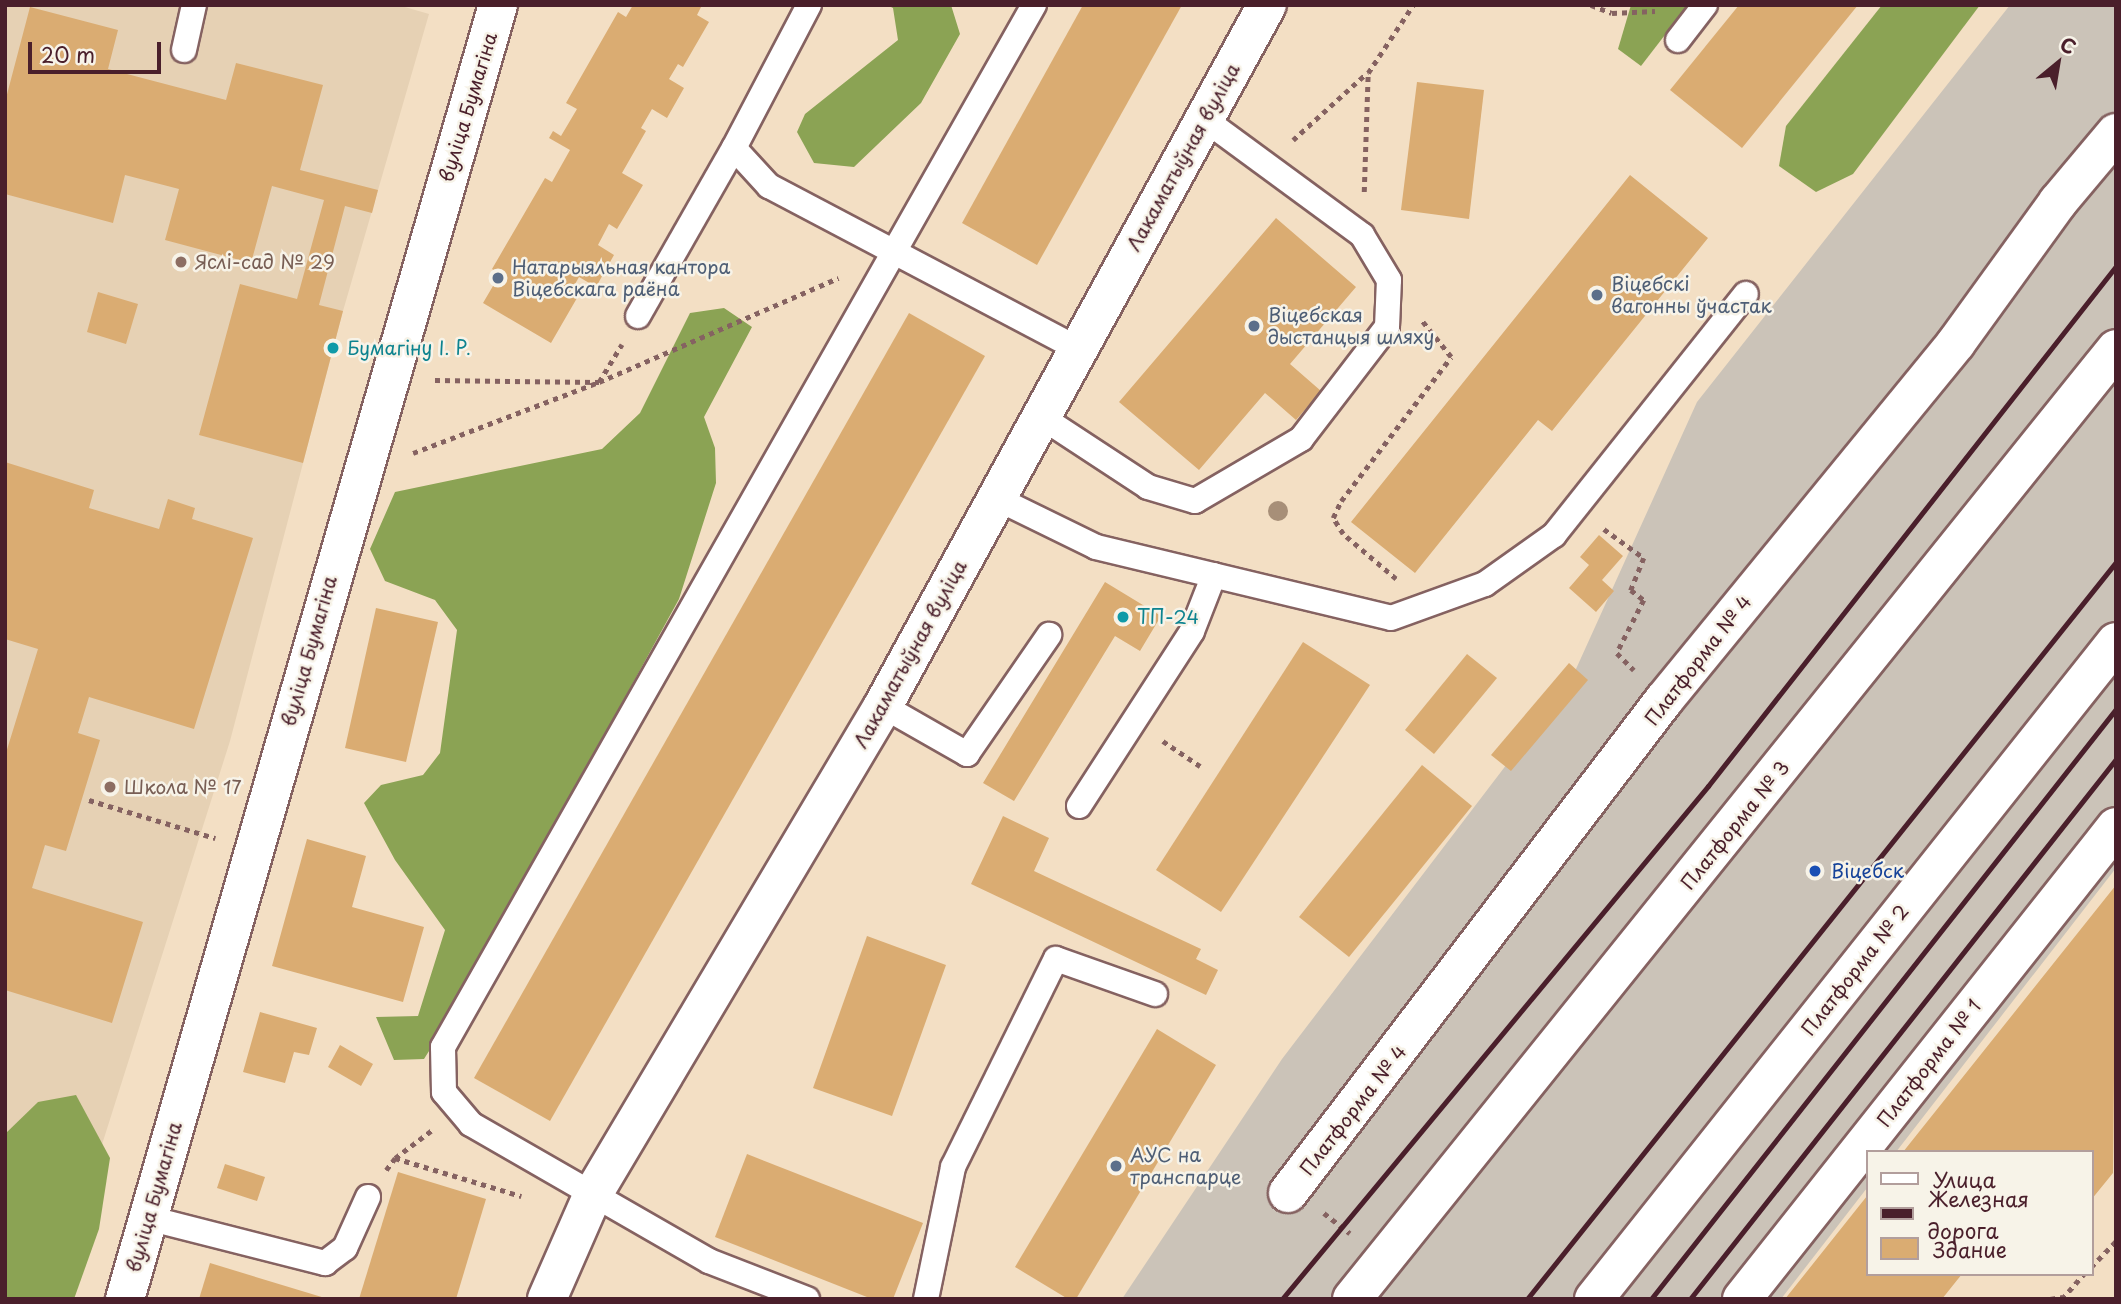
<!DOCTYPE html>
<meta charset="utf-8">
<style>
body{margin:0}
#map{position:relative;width:2121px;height:1304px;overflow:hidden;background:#f3dfc4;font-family:"Playpen Sans",sans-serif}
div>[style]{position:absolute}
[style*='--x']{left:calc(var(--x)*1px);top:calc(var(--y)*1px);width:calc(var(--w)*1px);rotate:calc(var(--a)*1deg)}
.built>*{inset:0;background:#e6d1b4}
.industrial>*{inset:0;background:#cbc3b8}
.forest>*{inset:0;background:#8ba354}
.building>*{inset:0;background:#daac72}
.path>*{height:4.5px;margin-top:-2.25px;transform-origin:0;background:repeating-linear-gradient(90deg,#856261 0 5px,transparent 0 10px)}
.roads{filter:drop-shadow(2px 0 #856261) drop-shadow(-2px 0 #856261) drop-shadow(0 2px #856261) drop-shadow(0 -2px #856261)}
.lane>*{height:24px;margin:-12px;padding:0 12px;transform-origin:12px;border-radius:12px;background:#fff}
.street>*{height:38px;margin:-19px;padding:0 19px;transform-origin:19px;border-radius:19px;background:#fff}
.rail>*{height:5px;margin:-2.5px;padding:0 2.5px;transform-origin:2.5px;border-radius:2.5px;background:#4a1f2b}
.trees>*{width:20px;height:20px;margin:-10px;border-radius:50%;background:#a78f78}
.dots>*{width:19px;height:19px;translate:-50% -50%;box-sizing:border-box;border:4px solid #f7f3e8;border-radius:50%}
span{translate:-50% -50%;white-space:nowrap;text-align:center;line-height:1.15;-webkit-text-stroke:5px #f7f3e8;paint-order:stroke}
.street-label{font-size:19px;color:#4a1f2b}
.education-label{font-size:19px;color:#785e54}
.left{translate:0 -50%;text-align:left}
.service-label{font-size:19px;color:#4e5e75}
.culture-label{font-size:19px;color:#0d838f}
.transit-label{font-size:19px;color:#164399}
.frame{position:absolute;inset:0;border:7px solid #4a1f2b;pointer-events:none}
.legend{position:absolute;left:1866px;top:1150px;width:228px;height:126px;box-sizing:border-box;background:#f7f3e8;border:2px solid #b29e9c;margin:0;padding:9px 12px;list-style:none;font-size:21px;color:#4a1f2b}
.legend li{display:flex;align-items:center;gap:14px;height:35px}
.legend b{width:35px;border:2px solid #b29e9c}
.north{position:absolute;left:2023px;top:28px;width:70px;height:70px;-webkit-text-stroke:5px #f7f3e8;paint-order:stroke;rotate:30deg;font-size:19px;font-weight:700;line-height:28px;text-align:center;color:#4a1f2b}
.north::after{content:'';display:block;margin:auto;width:24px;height:32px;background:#4a1f2b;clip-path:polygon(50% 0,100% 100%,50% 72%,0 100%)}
.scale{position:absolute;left:28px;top:42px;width:133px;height:32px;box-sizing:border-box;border:4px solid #4a1f2b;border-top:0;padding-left:9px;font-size:21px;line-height:24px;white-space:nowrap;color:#4a1f2b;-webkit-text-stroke:5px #f7f3e8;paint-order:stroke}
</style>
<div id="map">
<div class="built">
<div style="clip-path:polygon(5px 5px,398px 5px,429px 14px,343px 311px,230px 741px,53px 1299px,5px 1299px)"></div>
</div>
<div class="industrial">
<div style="clip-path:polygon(2010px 5px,2116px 5px,2116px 868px,1896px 1152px,1867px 1152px,1867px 1188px,1781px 1299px,1122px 1299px,1282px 1059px,1571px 680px,1697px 402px)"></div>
</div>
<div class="forest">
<div style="clip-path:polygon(887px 5px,951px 5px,960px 34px,921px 103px,854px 167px,814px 163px,797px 132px,805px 114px,898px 40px,893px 8px)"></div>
<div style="clip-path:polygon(1631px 5px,1688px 5px,1641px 66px,1618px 49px)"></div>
<div style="clip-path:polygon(1882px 5px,1980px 5px,1853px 174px,1816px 192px,1779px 166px,1786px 126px)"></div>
<div style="clip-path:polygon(724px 308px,752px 327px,704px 417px,715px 448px,716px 483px,679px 599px,446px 1024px,424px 1059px,394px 1060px,376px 1017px,418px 1016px,445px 930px,395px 860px,364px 803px,381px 785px,423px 775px,440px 753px,457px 630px,435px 600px,385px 581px,370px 549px,395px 492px,602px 449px,640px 413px,690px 313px)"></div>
<div style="clip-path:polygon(76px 1095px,110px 1158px,99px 1229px,74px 1299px,5px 1299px,5px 1134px,38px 1102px)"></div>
</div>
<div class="building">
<div style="clip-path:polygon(633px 5px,702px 5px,697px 15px,709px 22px,683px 67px,678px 64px,669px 79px,684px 88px,667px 118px,652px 109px,641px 128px,646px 131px,622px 173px,643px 185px,617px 229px,609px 224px,598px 245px,614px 255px,596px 287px,579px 277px,570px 293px,577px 298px,551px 343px,483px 303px,500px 274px,492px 269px,545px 178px,552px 182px,570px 150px,549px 138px,553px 131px,561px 136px,577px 109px,566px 103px,618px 12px,626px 17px)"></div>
<div style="clip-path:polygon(1083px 5px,1182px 5px,1037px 265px,962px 223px)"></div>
<div style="clip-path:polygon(1739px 5px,1858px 5px,1742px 148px,1670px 90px)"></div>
<div style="clip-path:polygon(30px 7px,118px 30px,108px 69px,226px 100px,236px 63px,323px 85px,300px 170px,378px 190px,372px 213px,345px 206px,319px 305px,343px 311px,303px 463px,199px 435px,240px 284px,297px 299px,324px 200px,272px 186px,251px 263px,165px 240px,179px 189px,125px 175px,113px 223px,5px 194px,5px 102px)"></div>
<div style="clip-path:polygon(1417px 82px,1484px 90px,1469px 219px,1401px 210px)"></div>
<div style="clip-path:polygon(1630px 175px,1708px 238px,1552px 431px,1538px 420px,1415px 573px,1351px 522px)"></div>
<div style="clip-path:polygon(1276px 218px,1356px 287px,1290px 364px,1321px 391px,1296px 420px,1265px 393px,1199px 470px,1119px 402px)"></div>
<div style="clip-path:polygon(98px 292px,138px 304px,126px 344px,87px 332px)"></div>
<div style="clip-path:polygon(909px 313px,985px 356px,550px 1121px,474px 1078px)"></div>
<div style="clip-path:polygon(5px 462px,94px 490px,89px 508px,159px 529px,168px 499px,195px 508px,192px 519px,253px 538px,194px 729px,89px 697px,78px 733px,100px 740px,66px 851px,45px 845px,32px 888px,143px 922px,112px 1023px,5px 990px,5px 756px,38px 649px,5px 639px)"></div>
<div style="clip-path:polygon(1599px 535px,1623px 556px,1602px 580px,1614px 591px,1596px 612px,1569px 588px,1589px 565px,1580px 557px)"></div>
<div style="clip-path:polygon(1105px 582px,1161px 616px,1140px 651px,1115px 636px,1014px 801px,983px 783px)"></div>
<div style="clip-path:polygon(376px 608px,438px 622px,406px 762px,345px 748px)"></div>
<div style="clip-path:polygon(1303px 642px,1370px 685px,1221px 912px,1156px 870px)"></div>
<div style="clip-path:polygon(1467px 654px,1497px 678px,1434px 754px,1405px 730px)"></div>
<div style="clip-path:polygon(1569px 663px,1588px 680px,1511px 771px,1491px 755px)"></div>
<div style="clip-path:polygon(1422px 765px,1472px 806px,1349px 957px,1299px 917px)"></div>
<div style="clip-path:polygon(1003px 816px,1049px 838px,1034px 871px,1201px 949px,1196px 959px,1218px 970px,1206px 995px,971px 884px)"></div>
<div style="clip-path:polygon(307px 839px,366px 856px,352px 907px,424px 927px,403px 1002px,272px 966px)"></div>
<div style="clip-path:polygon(2116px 885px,2113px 1173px,2091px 1200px,2091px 1152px,1903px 1152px)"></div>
<div style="clip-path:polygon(867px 936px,946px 965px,892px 1116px,813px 1088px)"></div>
<div style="clip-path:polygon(260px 1012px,317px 1028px,309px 1055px,294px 1052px,285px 1083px,243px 1072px)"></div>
<div style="clip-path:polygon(1157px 1029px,1216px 1065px,1076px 1299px,1068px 1299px,1015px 1267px)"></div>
<div style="clip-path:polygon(340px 1045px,373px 1064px,361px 1086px,328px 1067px)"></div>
<div style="clip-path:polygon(747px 1154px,923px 1223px,893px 1299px,872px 1299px,715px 1237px)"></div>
<div style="clip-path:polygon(225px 1164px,265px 1177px,257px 1201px,217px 1188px)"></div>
<div style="clip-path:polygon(398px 1172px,486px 1199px,456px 1299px,359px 1299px)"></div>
<div style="clip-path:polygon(1867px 1196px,1867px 1274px,1962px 1274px,1942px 1299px,1785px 1299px)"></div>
<div style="clip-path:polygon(210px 1263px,325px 1298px,325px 1299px,199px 1299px)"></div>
</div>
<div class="path">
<div style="--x:1591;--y:5;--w:22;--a:21"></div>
<div style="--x:1612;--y:13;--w:43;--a:-2.7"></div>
<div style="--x:1293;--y:140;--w:100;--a:-42.2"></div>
<div style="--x:1364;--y:192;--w:119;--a:-88.1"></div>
<div style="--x:1368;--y:73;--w:82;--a:-56.5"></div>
<div style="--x:435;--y:380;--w:164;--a:0.7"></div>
<div style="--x:599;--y:382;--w:44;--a:-58.8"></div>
<div style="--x:413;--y:453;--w:199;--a:-20.9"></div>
<div style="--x:599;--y:382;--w:261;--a:-23.5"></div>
<div style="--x:1604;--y:529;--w:49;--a:35.9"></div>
<div style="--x:1644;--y:558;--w:35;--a:112"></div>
<div style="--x:1631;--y:590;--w:16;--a:38"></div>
<div style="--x:1644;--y:600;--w:59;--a:117"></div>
<div style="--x:1617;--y:653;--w:24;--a:45"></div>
<div style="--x:1396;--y:579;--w:70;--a:-139.7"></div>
<div style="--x:1343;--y:534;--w:19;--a:-122"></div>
<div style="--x:1333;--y:518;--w:19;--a:-65"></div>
<div style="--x:1341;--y:501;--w:181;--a:-52.6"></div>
<div style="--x:1451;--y:357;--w:46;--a:-128.9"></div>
<div style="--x:1163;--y:741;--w:45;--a:34"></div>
<div style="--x:89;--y:800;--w:132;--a:16.8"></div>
<div style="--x:395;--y:1158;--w:132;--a:16.8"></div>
<div style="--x:386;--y:1170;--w:15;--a:-53"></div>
<div style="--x:395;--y:1158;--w:46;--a:-37.1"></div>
<div style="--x:1324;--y:1213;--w:33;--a:38"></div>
<div style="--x:2091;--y:1267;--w:36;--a:-46"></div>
<div style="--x:2050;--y:1299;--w:13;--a:-9"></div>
<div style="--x:2062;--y:1299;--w:33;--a:-49"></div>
</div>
<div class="roads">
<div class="lane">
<div style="--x:809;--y:5;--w:161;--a:117.7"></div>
<div style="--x:734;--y:148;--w:52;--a:47.4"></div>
<div style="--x:769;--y:186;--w:347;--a:27.8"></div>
<div style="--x:1678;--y:40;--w:44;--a:-52.4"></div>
<div style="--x:184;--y:50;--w:46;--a:-77.5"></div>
<div style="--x:638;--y:316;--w:193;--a:-60.3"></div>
<div style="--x:1040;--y:416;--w:129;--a:33.3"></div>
<div style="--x:1148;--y:487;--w:49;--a:16.6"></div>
<div style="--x:1195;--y:501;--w:123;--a:-30.3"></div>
<div style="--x:1301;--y:439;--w:141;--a:-52.5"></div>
<div style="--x:1387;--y:327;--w:47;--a:-87.6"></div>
<div style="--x:1389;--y:280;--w:52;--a:-121"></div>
<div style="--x:1362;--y:235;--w:196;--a:-143.7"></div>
<div style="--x:996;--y:498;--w:111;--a:26.1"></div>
<div style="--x:1096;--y:547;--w:303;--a:13.5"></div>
<div style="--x:1391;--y:618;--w:100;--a:-19.9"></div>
<div style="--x:1485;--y:584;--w:85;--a:-35.4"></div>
<div style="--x:1554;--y:535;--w:308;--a:-51.5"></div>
<div style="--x:883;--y:706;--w:97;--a:29.7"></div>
<div style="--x:967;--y:754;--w:145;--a:-55.4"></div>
<div style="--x:1079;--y:806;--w:208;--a:-57.1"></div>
<div style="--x:1192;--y:631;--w:60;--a:-68.6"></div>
<div style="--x:148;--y:1218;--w:183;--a:14.3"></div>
<div style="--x:325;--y:1263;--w:25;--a:-37"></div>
<div style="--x:345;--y:1248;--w:56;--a:-65.7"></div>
<div style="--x:807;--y:1299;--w:105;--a:-158.8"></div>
<div style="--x:709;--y:1261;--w:275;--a:-150.1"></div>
<div style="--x:471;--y:1124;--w:42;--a:-130.2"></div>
<div style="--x:444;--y:1092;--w:45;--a:-91.3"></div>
<div style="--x:443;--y:1047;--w:1198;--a:-60.44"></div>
<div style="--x:926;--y:1299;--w:135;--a:-78.4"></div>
<div style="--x:953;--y:1167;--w:232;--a:-63.7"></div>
<div style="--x:1056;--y:959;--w:105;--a:19.5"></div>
</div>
<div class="street">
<div style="--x:1288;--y:1193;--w:620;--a:-52.67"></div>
<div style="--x:1664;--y:700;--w:461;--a:-50.7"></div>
<div style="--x:1956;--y:343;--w:174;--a:-54.1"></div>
<div style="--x:2058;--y:202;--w:90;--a:-50"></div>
<div style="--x:125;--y:1299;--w:1347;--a:-73.92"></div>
<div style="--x:547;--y:1299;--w:115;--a:-66.3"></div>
<div style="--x:593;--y:1194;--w:568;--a:-59.28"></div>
<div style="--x:883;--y:706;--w:799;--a:-61.29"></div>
<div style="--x:1352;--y:1299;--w:1219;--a:-51.19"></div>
<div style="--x:1594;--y:1299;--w:839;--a:-51.53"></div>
<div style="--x:1742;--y:1299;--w:602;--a:-51.61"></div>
</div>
</div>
<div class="rail">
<div style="--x:1282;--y:1299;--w:667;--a:-50.29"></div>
<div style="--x:1708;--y:786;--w:661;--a:-51.88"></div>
<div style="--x:1527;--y:1299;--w:943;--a:-51.37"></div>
<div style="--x:1651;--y:1299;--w:751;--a:-51.76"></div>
<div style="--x:1690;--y:1299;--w:688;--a:-51.73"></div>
</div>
<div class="trees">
<div style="left:1278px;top:511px"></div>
</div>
<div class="dots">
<div style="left:181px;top:262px;background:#8d6e63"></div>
<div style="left:498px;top:278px;background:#5c6f8a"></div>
<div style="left:1597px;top:295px;background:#5c6f8a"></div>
<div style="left:1254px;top:326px;background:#5c6f8a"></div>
<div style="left:333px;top:348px;background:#0f9aa8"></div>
<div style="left:1123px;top:617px;background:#0f9aa8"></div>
<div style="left:110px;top:787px;background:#8d6e63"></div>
<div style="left:1815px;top:871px;background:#1a4fb4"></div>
<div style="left:1116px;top:1166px;background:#5c6f8a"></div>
</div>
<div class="street-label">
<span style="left:468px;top:107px;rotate:-73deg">вуліца Бумагіна</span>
<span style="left:1183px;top:157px;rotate:-61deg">Лакаматыўная вуліца</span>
<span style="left:309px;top:651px;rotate:-74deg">вуліца Бумагіна</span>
<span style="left:910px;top:654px;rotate:-61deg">Лакаматыўная вуліца</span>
<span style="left:1698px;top:660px;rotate:-52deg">Платформа № 4</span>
<span style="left:1735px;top:825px;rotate:-51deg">Платформа № 3</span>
<span style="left:1855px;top:970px;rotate:-52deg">Платформа № 2</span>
<span style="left:1929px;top:1063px;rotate:-52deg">Платформа № 1</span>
<span style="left:1353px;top:1110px;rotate:-52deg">Платформа № 4</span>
<span style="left:154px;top:1197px;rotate:-74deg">вуліца Бумагіна</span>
</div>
<div class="education-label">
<span class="left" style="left:195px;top:262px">Яслі-сад № 29</span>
<span class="left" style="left:124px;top:787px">Школа № 17</span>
</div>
<div class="service-label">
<span class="left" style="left:512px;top:278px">Натарыяльная кантора<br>Віцебскага раёна</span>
<span class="left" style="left:1611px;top:295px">Віцебскі<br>вагонны ўчастак</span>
<span class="left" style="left:1268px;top:326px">Віцебская<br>дыстанцыя шляху</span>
<span class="left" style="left:1130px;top:1166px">АУС на<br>транспарце</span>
</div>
<div class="culture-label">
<span class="left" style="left:347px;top:348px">Бумагіну І. Р.</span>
<span class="left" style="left:1137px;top:617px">ТП-24</span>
</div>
<div class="transit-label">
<span class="left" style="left:1831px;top:871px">Віцебск</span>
</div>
<div class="frame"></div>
<ul class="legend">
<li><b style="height:9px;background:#fff"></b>Улица</li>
<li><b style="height:9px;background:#4a1f2b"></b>Железная дорога</li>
<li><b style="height:19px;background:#daac72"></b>Здание</li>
</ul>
<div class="north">С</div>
<div class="scale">20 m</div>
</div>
